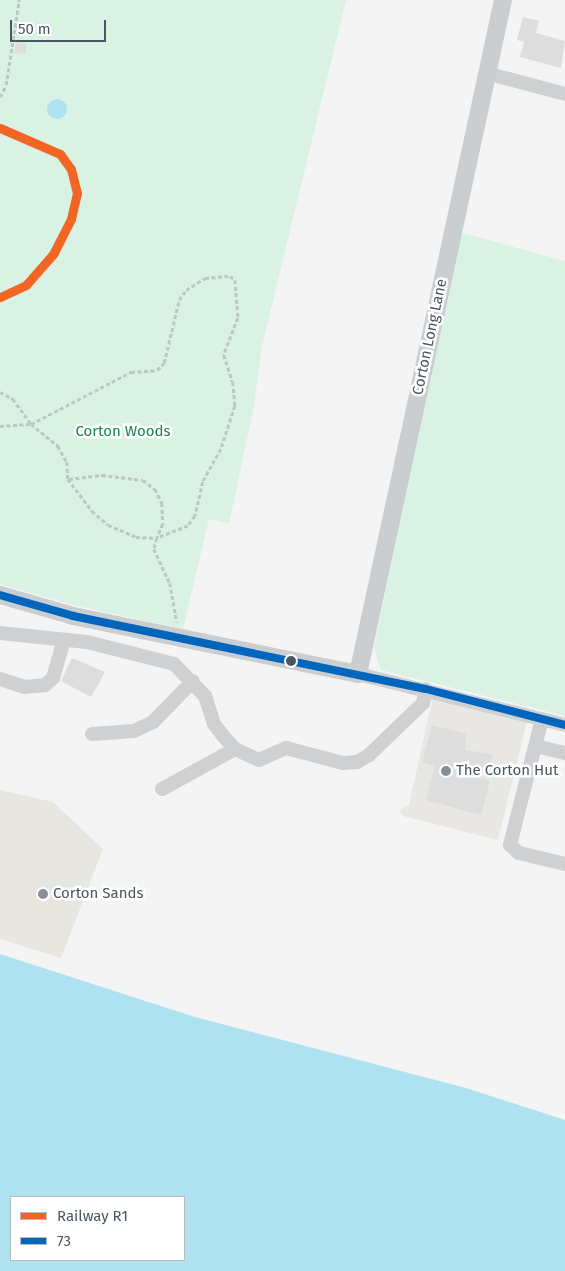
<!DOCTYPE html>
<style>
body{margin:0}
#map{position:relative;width:565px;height:1271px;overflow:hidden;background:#f4f4f4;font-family:"Fira Sans",sans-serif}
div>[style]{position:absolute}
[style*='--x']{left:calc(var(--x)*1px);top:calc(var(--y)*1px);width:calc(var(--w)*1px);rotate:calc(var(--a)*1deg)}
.commercial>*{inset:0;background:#e8e7e3}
.green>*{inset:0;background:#d9f2e3}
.sand>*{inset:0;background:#e7e6e1}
.water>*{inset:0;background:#aee2f0}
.round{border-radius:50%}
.building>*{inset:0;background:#ddddde}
.path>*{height:2.5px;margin-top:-1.25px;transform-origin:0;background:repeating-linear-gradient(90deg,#bcc7c4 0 4px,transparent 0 6.5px)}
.minor>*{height:14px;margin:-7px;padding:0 7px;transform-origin:7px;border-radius:7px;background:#ced0d2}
.major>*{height:18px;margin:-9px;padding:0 9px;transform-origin:9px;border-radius:9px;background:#caced1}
.bus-1>*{height:8px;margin:-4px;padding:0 4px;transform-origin:4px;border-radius:4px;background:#0065bd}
.rail-1>*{height:9px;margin:-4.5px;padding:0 4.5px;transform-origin:4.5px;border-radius:4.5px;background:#f26522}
.dots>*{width:14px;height:14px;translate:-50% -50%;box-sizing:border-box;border:2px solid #fff;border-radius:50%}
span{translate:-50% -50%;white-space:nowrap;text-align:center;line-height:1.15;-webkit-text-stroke:5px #fff;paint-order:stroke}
.street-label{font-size:15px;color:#4a5661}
.park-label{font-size:15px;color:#17864f}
.poi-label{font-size:15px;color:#4a5661}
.left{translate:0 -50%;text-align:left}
.legend{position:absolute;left:10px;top:1196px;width:175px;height:65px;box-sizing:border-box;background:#fff;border:1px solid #b7bbc0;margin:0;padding:6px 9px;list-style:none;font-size:15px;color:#4a5661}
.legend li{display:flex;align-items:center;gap:10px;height:25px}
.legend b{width:25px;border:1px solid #b7bbc0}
.scale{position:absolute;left:10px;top:20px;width:96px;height:22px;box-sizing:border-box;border:2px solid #4a5661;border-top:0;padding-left:6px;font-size:15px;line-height:18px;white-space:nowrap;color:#4a5661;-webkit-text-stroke:4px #fff;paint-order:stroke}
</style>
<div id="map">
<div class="commercial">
<div style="clip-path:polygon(433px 697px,527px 721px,498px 840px,403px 816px,400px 810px,409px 805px)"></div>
</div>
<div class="green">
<div style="clip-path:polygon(0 0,346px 0,262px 346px,254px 406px,229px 524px,209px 519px,183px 629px,77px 606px,0 584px)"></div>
<div style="clip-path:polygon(459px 232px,565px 261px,565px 716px,381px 670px,374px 648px)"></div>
</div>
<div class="sand">
<div style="clip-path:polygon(0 790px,53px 802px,103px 849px,61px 958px,0 939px)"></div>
</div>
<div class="water">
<div class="round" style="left:47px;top:99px;width:20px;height:20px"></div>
<div style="clip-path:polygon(evenodd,0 954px,195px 1017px,466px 1088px,565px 1120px,565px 1271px,0 1271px,0 954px,184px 1197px,184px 1260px,11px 1260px,11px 1197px,184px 1197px)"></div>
</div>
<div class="building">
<div style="clip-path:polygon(523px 17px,539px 21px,536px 33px,565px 41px,561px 68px,520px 57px,524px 42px,517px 40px)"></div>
<div style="clip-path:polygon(16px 42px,26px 43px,26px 54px,15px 53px)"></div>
<div style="clip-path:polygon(72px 658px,105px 672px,91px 697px,61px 681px)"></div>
<div style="clip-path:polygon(432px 725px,466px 734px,465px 750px,493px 754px,491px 762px,469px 775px,490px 781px,481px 815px,426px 800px,435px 766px,422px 763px)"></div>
</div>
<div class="path">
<div style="--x:0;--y:97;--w:13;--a:-63"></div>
<div style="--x:6;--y:85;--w:86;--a:-81.3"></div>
<div style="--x:0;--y:392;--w:15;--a:28"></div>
<div style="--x:13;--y:399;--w:31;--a:54"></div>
<div style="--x:31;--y:424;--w:113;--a:-27.5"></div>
<div style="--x:131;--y:372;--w:26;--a:-4"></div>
<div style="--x:157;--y:370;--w:10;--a:-45"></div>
<div style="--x:164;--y:363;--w:65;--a:-76.6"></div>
<div style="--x:179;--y:300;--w:12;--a:-55"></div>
<div style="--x:186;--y:290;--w:22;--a:-32"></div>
<div style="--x:205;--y:278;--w:25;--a:-5"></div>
<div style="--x:230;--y:276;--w:6;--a:39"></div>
<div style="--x:235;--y:280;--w:38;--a:85"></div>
<div style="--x:238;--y:318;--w:40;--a:111"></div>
<div style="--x:224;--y:355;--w:28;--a:72"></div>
<div style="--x:233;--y:382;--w:24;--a:85"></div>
<div style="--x:235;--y:406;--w:45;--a:108"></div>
<div style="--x:221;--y:449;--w:38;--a:119"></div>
<div style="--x:203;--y:482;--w:35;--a:103"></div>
<div style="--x:195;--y:516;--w:12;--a:125"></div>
<div style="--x:188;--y:526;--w:33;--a:159"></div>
<div style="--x:0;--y:426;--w:31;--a:-4"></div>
<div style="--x:31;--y:424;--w:35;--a:39"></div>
<div style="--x:58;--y:446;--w:18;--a:61"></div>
<div style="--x:67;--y:462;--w:17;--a:87"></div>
<div style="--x:68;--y:479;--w:40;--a:53"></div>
<div style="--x:92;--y:511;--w:21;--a:41"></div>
<div style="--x:108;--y:525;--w:30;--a:23"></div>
<div style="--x:136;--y:537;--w:21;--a:3"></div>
<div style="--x:157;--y:538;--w:11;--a:105"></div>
<div style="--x:154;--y:549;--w:38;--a:65"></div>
<div style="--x:170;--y:583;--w:40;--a:80"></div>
<div style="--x:69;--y:479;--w:33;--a:-7"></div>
<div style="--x:102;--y:475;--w:41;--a:7"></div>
<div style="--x:143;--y:480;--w:15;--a:37"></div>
<div style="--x:155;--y:489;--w:16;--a:63"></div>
<div style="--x:162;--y:503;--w:21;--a:87"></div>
<div style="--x:163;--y:524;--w:15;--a:113"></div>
</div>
<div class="minor">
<div style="--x:486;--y:73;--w:82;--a:14.9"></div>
<div style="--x:0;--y:633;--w:87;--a:5.9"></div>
<div style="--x:87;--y:642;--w:90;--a:14.2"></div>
<div style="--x:174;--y:664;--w:45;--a:45.9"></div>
<div style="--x:205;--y:696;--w:29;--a:72"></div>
<div style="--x:214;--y:724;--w:16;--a:52"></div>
<div style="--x:224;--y:737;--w:16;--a:47"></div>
<div style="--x:235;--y:749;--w:26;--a:25"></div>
<div style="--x:259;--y:760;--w:30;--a:-24"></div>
<div style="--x:286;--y:748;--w:59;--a:14.7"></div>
<div style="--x:343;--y:763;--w:14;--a:-4"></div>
<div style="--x:357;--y:762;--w:14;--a:-30"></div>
<div style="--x:369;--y:755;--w:75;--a:-43.9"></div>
<div style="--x:423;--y:703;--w:14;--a:-78"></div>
<div style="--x:358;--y:674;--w:213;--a:13.8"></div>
<div style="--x:0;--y:679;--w:25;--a:18"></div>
<div style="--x:24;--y:687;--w:21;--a:-5"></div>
<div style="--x:45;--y:685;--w:11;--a:-41"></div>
<div style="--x:53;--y:678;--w:36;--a:-74"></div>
<div style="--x:542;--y:719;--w:130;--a:104.3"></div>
<div style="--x:510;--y:845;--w:12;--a:42"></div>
<div style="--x:519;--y:853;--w:47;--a:13.4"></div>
<div style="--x:92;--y:734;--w:42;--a:-4.1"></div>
<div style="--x:134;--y:731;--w:21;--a:-25"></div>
<div style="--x:153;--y:722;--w:57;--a:-45.7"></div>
<div style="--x:536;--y:746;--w:30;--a:14"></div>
<div style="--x:162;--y:789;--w:83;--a:-28.7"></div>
</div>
<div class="major">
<div style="--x:0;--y:595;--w:76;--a:16"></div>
<div style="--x:73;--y:616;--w:291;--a:11.5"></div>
<div style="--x:358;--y:674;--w:689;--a:-77.86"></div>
</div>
<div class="bus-1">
<div style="--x:0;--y:595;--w:76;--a:16"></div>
<div style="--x:73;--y:616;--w:360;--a:11.7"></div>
<div style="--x:426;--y:689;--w:144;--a:14.5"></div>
</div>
<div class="rail-1">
<div style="--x:0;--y:128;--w:65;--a:23.4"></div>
<div style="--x:60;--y:154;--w:19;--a:54"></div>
<div style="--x:71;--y:169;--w:25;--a:76"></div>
<div style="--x:77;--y:193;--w:27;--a:103"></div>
<div style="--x:71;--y:219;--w:38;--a:117"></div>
<div style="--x:54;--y:253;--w:43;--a:131.2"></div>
<div style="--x:26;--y:285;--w:29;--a:155"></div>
</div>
<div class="dots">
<div style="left:291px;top:661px;background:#4a5661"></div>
<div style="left:446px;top:771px;background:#868d94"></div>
<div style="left:43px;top:894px;background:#868d94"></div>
</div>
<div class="street-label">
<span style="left:430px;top:337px;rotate:-78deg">Corton Long Lane</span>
</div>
<div class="park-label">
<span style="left:123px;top:432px">Corton Woods</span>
</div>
<div class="poi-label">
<span class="left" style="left:456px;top:771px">The Corton Hut</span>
<span class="left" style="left:53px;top:894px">Corton Sands</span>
</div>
<ul class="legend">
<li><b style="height:6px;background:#f26522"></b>Railway R1</li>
<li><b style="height:6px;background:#0065bd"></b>73</li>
</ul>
<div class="scale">50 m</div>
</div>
